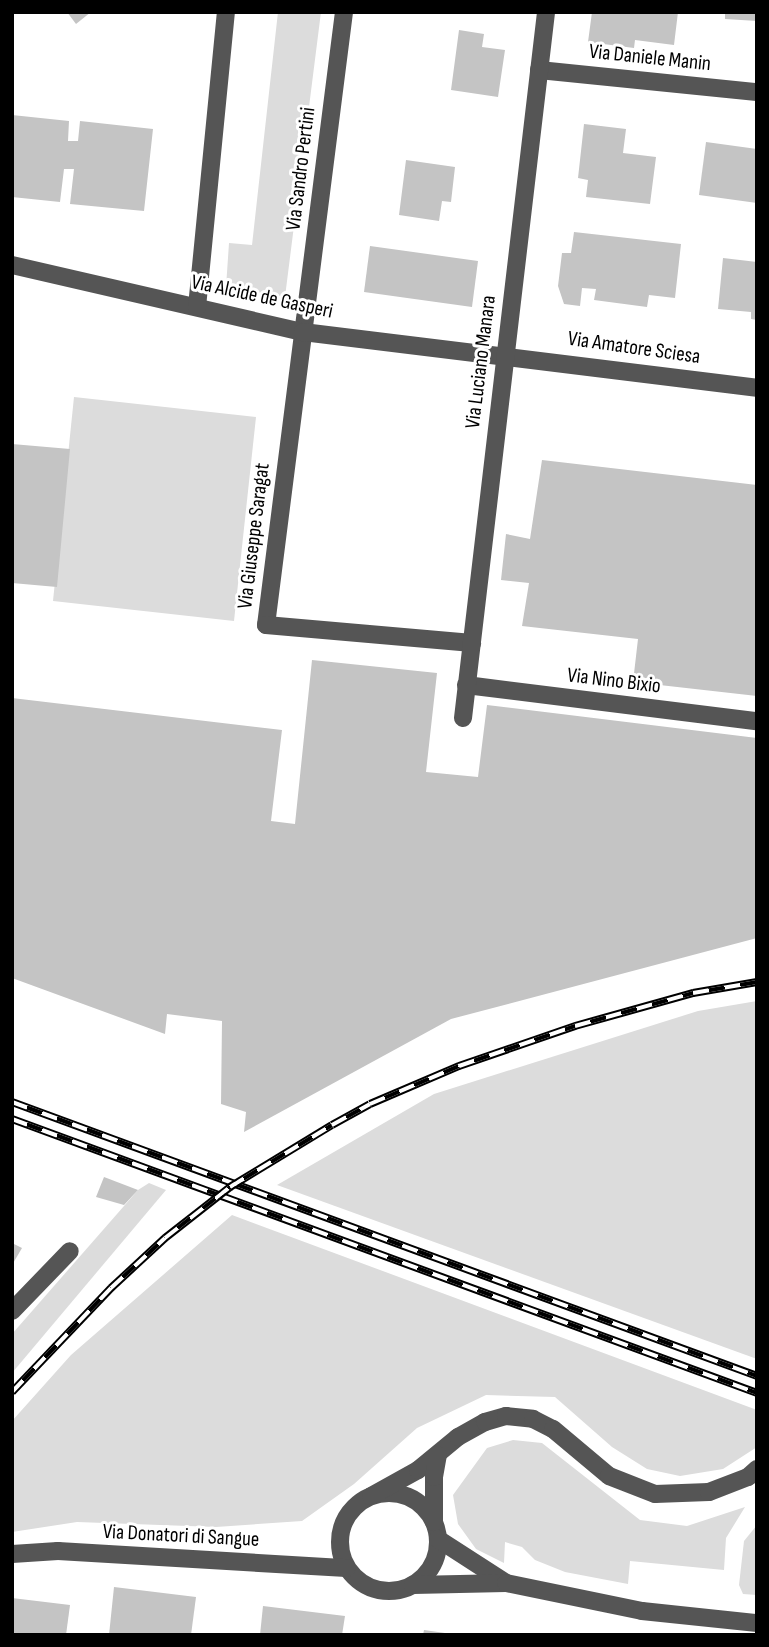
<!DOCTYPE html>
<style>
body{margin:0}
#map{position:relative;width:769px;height:1647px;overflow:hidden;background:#fff;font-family:"Sofia Sans Condensed",sans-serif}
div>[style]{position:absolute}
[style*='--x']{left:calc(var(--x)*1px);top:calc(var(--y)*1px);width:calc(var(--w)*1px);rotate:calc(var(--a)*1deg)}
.green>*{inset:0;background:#dcdcdc}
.building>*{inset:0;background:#c4c4c4}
.minor>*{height:18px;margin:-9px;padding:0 9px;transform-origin:9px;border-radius:9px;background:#555}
.minor>.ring{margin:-9px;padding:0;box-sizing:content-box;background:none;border:18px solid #555;border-radius:50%}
.rail>*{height:8px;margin-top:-4px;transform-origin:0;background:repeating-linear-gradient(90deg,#fff 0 16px,#000 0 32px);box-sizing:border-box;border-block:2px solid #000}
span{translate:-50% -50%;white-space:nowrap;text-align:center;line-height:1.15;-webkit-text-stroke:6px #fff;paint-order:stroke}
.street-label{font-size:21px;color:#000}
.frame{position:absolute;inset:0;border:14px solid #000;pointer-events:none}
</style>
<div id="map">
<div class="green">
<div style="clip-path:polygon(278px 12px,321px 12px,285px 297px,226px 287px,229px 243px,252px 245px)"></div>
<div style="clip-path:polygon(74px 397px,256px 417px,234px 621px,53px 601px)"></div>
<div style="clip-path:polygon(757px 1001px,757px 1359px,277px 1185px,434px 1094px,698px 1011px)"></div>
<div style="clip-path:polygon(149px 1183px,166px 1190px,12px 1373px,12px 1334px,138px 1190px)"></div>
<div style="clip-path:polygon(232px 1215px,757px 1410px,757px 1447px,723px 1469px,680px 1476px,647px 1469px,612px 1447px,555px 1397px,486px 1395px,417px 1428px,354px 1484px,302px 1521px,216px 1527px,77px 1522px,12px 1532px,12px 1421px,71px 1355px)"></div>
<div style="clip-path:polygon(513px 1440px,542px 1443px,640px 1520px,687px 1526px,745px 1507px,726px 1538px,724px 1570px,630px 1561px,628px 1584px,565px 1572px,535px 1560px,522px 1547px,505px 1542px,504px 1563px,476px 1549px,458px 1524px,453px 1495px,487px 1448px)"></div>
<div style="clip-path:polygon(757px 1525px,757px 1595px,743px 1594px,739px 1585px,744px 1541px)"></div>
</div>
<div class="building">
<div style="clip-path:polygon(67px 12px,91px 12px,76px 24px)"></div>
<div style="clip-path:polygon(592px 12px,678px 12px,674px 45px,635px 40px,634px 48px,588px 42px)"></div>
<div style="clip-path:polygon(725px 12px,757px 12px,757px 21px,725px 19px)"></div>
<div style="clip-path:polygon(459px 30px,484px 34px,482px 47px,505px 50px,498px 97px,451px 90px)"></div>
<div style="clip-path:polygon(12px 115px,69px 121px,68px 141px,78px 141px,80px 121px,153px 129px,144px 211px,70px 204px,74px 169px,64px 169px,60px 202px,12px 197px)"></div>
<div style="clip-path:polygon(584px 124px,626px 129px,623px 153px,656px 157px,650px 204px,586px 197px,588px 180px,578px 178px)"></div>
<div style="clip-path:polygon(706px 142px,757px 149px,757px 203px,699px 195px)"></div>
<div style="clip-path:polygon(406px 160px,455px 167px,451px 202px,442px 201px,439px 221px,399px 215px)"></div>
<div style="clip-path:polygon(574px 232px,681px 244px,675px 298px,649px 295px,647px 307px,594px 300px,596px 289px,582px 288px,580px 306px,564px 304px,558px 286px,562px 253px,571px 253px)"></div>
<div style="clip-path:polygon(370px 246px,478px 261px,472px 307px,364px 292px)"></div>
<div style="clip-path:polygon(723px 258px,757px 262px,757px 320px,751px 319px,751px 312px,718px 309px)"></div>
<div style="clip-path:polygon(12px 444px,70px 449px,57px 587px,12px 583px)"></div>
<div style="clip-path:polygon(542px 460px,757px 485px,757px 696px,633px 682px,638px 639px,522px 626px,529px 583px,501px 580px,506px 534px,530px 539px)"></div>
<div style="clip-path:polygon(312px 660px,437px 673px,426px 772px,478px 777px,487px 705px,757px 738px,757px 938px,451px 1019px,244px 1132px,246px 1112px,221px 1104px,222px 1021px,167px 1014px,165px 1034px,12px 978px,12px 698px,282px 730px,271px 821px,295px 824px)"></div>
<div style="clip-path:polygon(104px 1177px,138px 1190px,124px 1205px,96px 1197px)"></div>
<div style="clip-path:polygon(12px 1243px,22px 1248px,12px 1265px)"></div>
<div style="clip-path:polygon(114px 1587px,196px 1597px,191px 1635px,109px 1635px)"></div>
<div style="clip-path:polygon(12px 1598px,70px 1605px,66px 1635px,12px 1635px)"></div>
<div style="clip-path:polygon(263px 1606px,345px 1616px,342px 1635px,260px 1635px)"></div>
<div style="clip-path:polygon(424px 1630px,445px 1633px,445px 1635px,423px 1635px)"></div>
</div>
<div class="minor">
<div style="--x:344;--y:12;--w:618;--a:97.25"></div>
<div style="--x:266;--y:625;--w:207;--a:5"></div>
<div style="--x:539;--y:70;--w:219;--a:5.8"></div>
<div style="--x:12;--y:265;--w:299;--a:13"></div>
<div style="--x:303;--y:332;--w:457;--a:7"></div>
<div style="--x:197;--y:307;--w:296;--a:-84.4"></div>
<div style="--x:466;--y:685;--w:293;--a:7.1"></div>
<div style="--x:463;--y:718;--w:711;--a:-83.29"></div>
<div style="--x:12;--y:1311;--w:83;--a:-46"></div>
<div class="ring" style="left:340px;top:1493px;width:80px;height:80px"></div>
<div style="--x:371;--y:1496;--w:54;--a:-29"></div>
<div style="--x:418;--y:1470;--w:52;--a:-39.5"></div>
<div style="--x:458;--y:1437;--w:31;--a:-29"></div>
<div style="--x:485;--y:1422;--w:22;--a:-16"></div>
<div style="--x:506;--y:1416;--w:27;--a:6"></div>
<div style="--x:533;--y:1419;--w:22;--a:27"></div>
<div style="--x:553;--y:1429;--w:73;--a:40"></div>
<div style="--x:609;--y:1476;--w:49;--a:21.4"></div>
<div style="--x:655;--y:1494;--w:54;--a:-2.1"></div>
<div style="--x:709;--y:1492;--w:42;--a:-21"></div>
<div style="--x:748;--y:1477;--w:12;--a:-42"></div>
<div style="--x:434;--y:1522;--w:45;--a:-90"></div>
<div style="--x:434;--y:1477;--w:22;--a:-80"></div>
<div style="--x:438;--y:1539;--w:81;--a:32.9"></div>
<div style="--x:12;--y:1554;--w:46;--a:-3.7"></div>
<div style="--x:58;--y:1551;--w:289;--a:3.4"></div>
<div style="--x:413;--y:1585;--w:93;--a:-1.2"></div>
<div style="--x:506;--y:1583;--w:139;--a:11.6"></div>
<div style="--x:642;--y:1611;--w:116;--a:6"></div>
</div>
<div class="rail">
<div style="--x:12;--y:1102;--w:794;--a:20.19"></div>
<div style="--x:12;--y:1119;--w:794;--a:20.19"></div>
<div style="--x:12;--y:1392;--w:144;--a:-46.4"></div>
<div style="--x:111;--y:1288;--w:74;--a:-42.8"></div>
<div style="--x:165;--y:1238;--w:83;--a:-38.1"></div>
<div style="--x:230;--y:1187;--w:119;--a:-31.3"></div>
<div style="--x:332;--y:1125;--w:43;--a:-28.9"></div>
<div style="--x:370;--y:1104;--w:97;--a:-23.1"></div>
<div style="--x:459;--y:1066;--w:123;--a:-19"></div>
<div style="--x:575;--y:1026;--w:123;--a:-15.6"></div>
<div style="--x:693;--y:993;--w:65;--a:-9.8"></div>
</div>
<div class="street-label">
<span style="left:650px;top:58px;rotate:6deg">Via Daniele Manin</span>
<span style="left:301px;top:169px;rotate:-83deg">Via Sandro Pertini</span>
<span style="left:262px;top:297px;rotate:12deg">Via Alcide de Gasperi</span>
<span style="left:634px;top:348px;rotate:8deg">Via Amatore Sciesa</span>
<span style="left:481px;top:362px;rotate:-83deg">Via Luciano Manara</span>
<span style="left:254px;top:536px;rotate:-83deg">Via Giuseppe Saragat</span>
<span style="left:614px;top:681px;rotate:7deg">Via Nino Bixio</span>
<span style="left:181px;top:1536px;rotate:3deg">Via Donatori di Sangue</span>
</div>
<div class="frame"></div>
</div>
